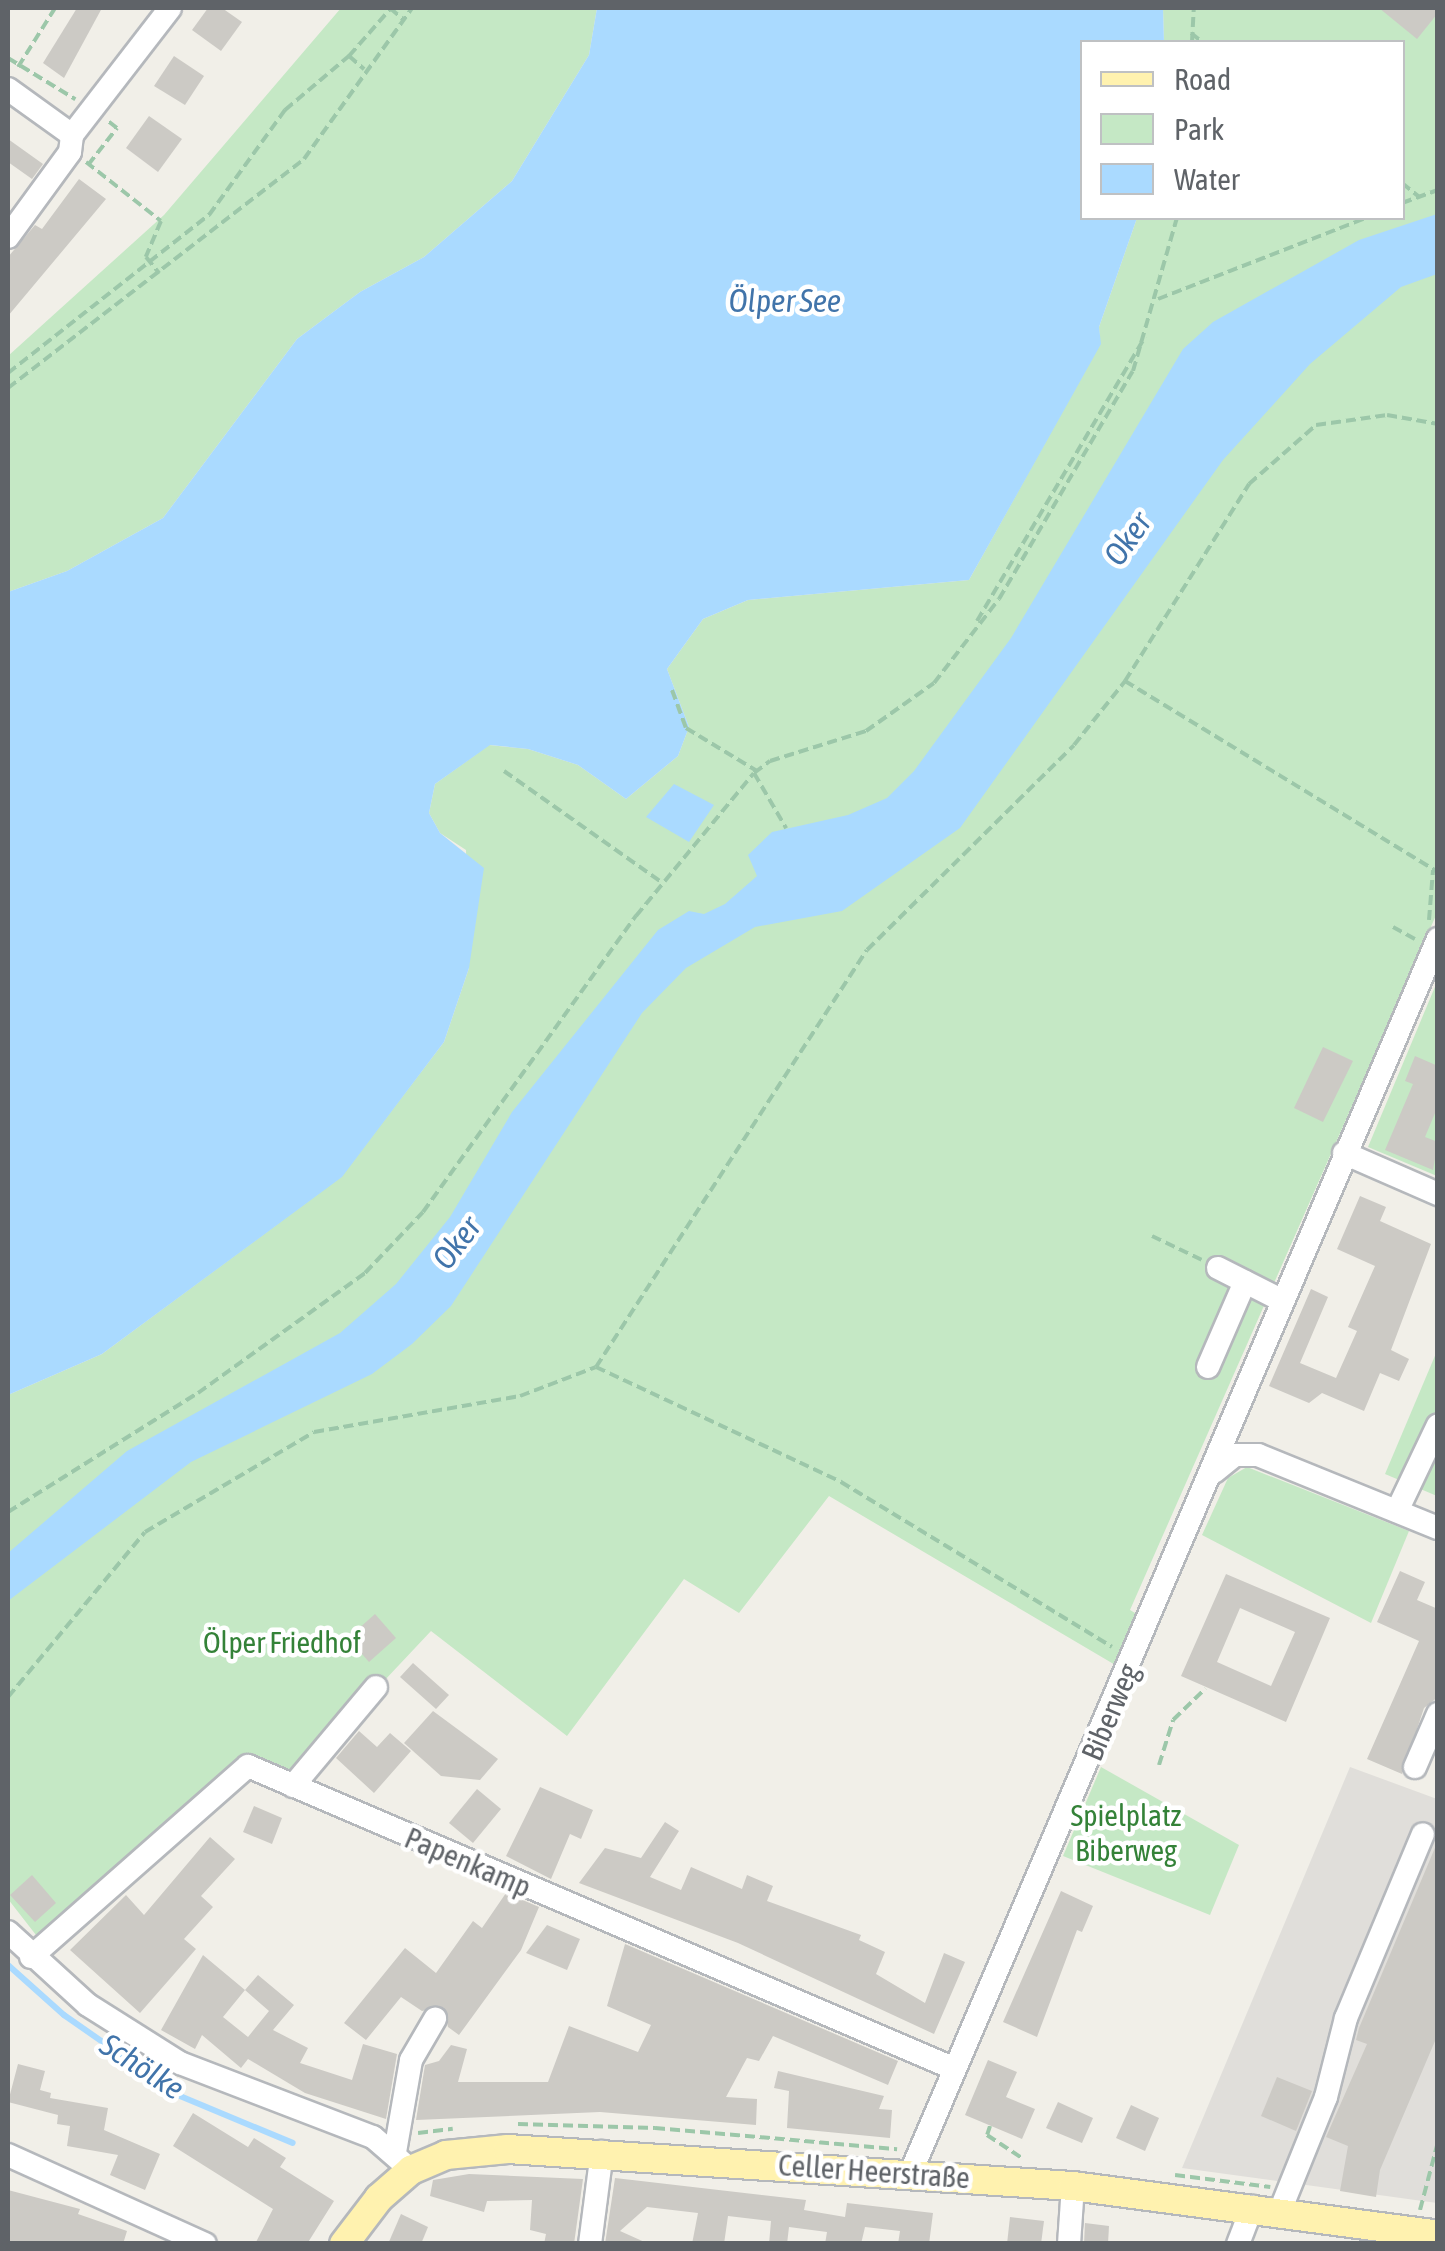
<!DOCTYPE html>
<meta charset="utf-8">
<style>
body{margin:0}
#map{position:relative;width:1445px;height:2251px;overflow:hidden;background:#f1efe8;font-family:"Asap Condensed",sans-serif}
div>[style]{position:absolute}
[style*='--x']{left:calc(var(--x)*1px);top:calc(var(--y)*1px);width:calc(var(--w)*1px);rotate:calc(var(--a)*1deg)}
.industrial>*{inset:0;background:#e0deda}
.green>*{inset:0;background:#c5e8c5}
.water>*{inset:0;background:#aadaff}
.stream>*{height:6px;margin:-3px;padding:0 3px;transform-origin:3px;border-radius:3px;background:#aadaff}
.building>*{inset:0;background:#cccac5}
.path>*{height:4px;margin-top:-2px;transform-origin:0;background:repeating-linear-gradient(90deg,#9cc7a9 0 10px,transparent 0 15px)}
.roads{filter:drop-shadow(2px 0 #b5b8bc) drop-shadow(-2px 0 #b5b8bc) drop-shadow(0 2px #b5b8bc) drop-shadow(0 -2px #b5b8bc)}
.minor>*{height:22px;margin:-11px;padding:0 11px;transform-origin:11px;border-radius:11px;background:#fff}
.major>*{height:28px;margin:-14px;padding:0 14px;transform-origin:14px;border-radius:14px;background:#fff2af}
span{translate:-50% -50%;white-space:nowrap;text-align:center;line-height:1.15;-webkit-text-stroke:9px #fff;paint-order:stroke}
.park-label{font-size:30px;color:#348238}
.street-label{font-size:30px;color:#5f6368}
.water-label{font-size:32px;color:#4174aa;font-style:italic}
.frame{position:absolute;inset:0;border:10px solid #5f6368;pointer-events:none}
.legend{position:absolute;left:1080px;top:40px;width:325px;height:180px;box-sizing:border-box;background:#fff;border:2px solid #bfc1c3;margin:0;padding:12px 18px;list-style:none;font-size:30px;color:#5f6368}
.legend li{display:flex;align-items:center;gap:20px;height:50px}
.legend b{width:50px;border:2px solid #bfc1c3}
</style>
<div id="map">
<div class="industrial">
<div style="clip-path:polygon(1350px 1767px,1437px 1799px,1437px 2203px,1182px 2168px)"></div>
</div>
<div class="green">
<div style="clip-path:polygon(341px 8px,597px 8px,589px 55px,512px 181px,424px 257px,360px 292px,297px 339px,163px 518px,67px 571px,8px 592px,8px 356px,164px 215px)"></div>
<div style="clip-path:polygon(1163px 8px,1437px 8px,1437px 913px,1130px 1610px,1140px 1616px,1117px 1666px,829px 1496px,739px 1613px,684px 1579px,567px 1736px,431px 1631px,288px 1783px,247px 1765px,43px 1944px,8px 1899px,8px 1395px,102px 1354px,341px 1177px,444px 1042px,469px 968px,466px 850px,440px 833px,429px 813px,435px 784px,489px 745px,528px 749px,578px 765px,626px 799px,678px 756px,689px 727px,667px 669px,703px 619px,748px 600px,969px 580px,1100px 344px,1099px 327px,1137px 218px,1402px 218px,1402px 42px,1164px 42px)"></div>
<div style="clip-path:polygon(1437px 982px,1437px 1176px,1368px 1147px)"></div>
<div style="clip-path:polygon(1437px 1351px,1437px 1496px,1385px 1474px)"></div>
<div style="clip-path:polygon(1247px 1467px,1409px 1531px,1371px 1623px,1202px 1535px,1228px 1478px)"></div>
<div style="clip-path:polygon(1101px 1767px,1239px 1845px,1210px 1915px,1063px 1856px)"></div>
</div>
<div class="water">
<div style="clip-path:polygon(597px 8px,1163px 8px,1164px 42px,1082px 42px,1082px 218px,1137px 218px,1099px 327px,1101px 344px,969px 580px,748px 600px,703px 619px,667px 669px,689px 727px,678px 756px,626px 799px,578px 765px,528px 749px,490px 745px,435px 784px,429px 813px,440px 833px,484px 868px,469px 968px,444px 1042px,342px 1177px,102px 1354px,8px 1395px,8px 592px,67px 571px,163px 518px,297px 339px,360px 292px,424px 257px,512px 181px,589px 55px)"></div>
<div style="clip-path:polygon(1437px 214px,1437px 274px,1401px 287px,1310px 364px,1223px 460px,960px 828px,842px 911px,755px 927px,686px 968px,642px 1013px,451px 1306px,412px 1344px,372px 1374px,191px 1462px,8px 1601px,8px 1553px,127px 1451px,340px 1333px,396px 1284px,450px 1217px,512px 1112px,658px 930px,689px 911px,704px 914px,725px 904px,757px 876px,748px 855px,772px 832px,848px 815px,887px 798px,914px 771px,1011px 638px,1183px 349px,1213px 322px,1359px 240px)"></div>
<div style="clip-path:polygon(674px 784px,714px 805px,689px 842px,646px 817px)"></div>
</div>
<div class="stream">
<div style="--x:8;--y:1965;--w:75;--a:41.8"></div>
<div style="--x:64;--y:2015;--w:141;--a:34.9"></div>
<div style="--x:180;--y:2096;--w:122;--a:22.6"></div>
</div>
<div class="building">
<div style="clip-path:polygon(77px 8px,102px 8px,64px 78px,43px 63px)"></div>
<div style="clip-path:polygon(208px 8px,222px 8px,242px 22px,221px 51px,192px 30px)"></div>
<div style="clip-path:polygon(1379px 8px,1438px 8px,1438px 13px,1417px 39px)"></div>
<div style="clip-path:polygon(174px 56px,204px 76px,185px 105px,154px 86px)"></div>
<div style="clip-path:polygon(149px 116px,182px 139px,158px 172px,126px 148px)"></div>
<div style="clip-path:polygon(8px 139px,43px 164px,32px 179px,8px 162px)"></div>
<div style="clip-path:polygon(79px 179px,106px 199px,8px 316px,8px 257px,35px 225px,42px 229px)"></div>
<div style="clip-path:polygon(1323px 1047px,1353px 1061px,1323px 1122px,1294px 1108px)"></div>
<div style="clip-path:polygon(1415px 1056px,1438px 1066px,1438px 1106px,1425px 1137px,1438px 1142px,1433px 1170px,1385px 1150px,1413px 1084px,1405px 1081px)"></div>
<div style="clip-path:polygon(1360px 1196px,1386px 1207px,1380px 1221px,1431px 1244px,1391px 1350px,1409px 1359px,1399px 1381px,1380px 1373px,1364px 1411px,1322px 1393px,1309px 1403px,1269px 1386px,1311px 1289px,1328px 1297px,1300px 1363px,1336px 1378px,1357px 1331px,1348px 1327px,1375px 1266px,1337px 1249px)"></div>
<div style="clip-path:polygon(1400px 1571px,1425px 1582px,1417px 1600px,1438px 1609px,1438px 1697px,1424px 1708px,1402px 1774px,1367px 1759px,1419px 1641px,1377px 1622px)"></div>
<div style="clip-path:polygon(evenodd,1226px 1574px,1330px 1618px,1286px 1722px,1181px 1676px,1226px 1574px,1240px 1608px,1295px 1632px,1271px 1686px,1217px 1662px,1240px 1608px)"></div>
<div style="clip-path:polygon(375px 1614px,396px 1638px,369px 1662px,348px 1638px)"></div>
<div style="clip-path:polygon(413px 1663px,449px 1695px,436px 1709px,400px 1677px)"></div>
<div style="clip-path:polygon(433px 1711px,498px 1759px,480px 1780px,441px 1776px,404px 1743px)"></div>
<div style="clip-path:polygon(359px 1731px,377px 1747px,390px 1733px,411px 1751px,374px 1793px,336px 1758px)"></div>
<div style="clip-path:polygon(540px 1787px,593px 1810px,581px 1839px,570px 1834px,551px 1879px,506px 1856px)"></div>
<div style="clip-path:polygon(477px 1789px,501px 1809px,473px 1843px,449px 1823px)"></div>
<div style="clip-path:polygon(254px 1806px,282px 1818px,272px 1844px,243px 1832px)"></div>
<div style="clip-path:polygon(665px 1822px,679px 1831px,650px 1877px,681px 1890px,691px 1867px,742px 1889px,747px 1875px,773px 1886px,767px 1901px,861px 1935px,859px 1940px,885px 1952px,876px 1974px,925px 2003px,944px 1953px,965px 1962px,934px 2034px,738px 1943px,579px 1883px,605px 1848px,641px 1858px)"></div>
<div style="clip-path:polygon(210px 1837px,235px 1859px,201px 1896px,213px 1907px,184px 1939px,196px 1949px,140px 2013px,70px 1950px,126px 1895px,144px 1915px)"></div>
<div style="clip-path:polygon(1437px 1843px,1438px 2034px,1380px 2170px,1376px 2197px,1340px 2191px,1348px 2146px,1326px 2137px,1367px 2044px,1356px 2040px,1359px 2028px)"></div>
<div style="clip-path:polygon(32px 1875px,56px 1903px,35px 1922px,10px 1895px)"></div>
<div style="clip-path:polygon(1061px 1891px,1093px 1906px,1082px 1932px,1077px 1930px,1037px 2037px,1003px 2022px)"></div>
<div style="clip-path:polygon(506px 1893px,539px 1907px,521px 1950px,459px 2035px,448px 2027px,443px 2007px,422px 2011px,401px 1997px,366px 2040px,344px 2023px,405px 1948px,436px 1973px,473px 1921px,482px 1928px)"></div>
<div style="clip-path:polygon(547px 1925px,580px 1939px,567px 1970px,526px 1953px)"></div>
<div style="clip-path:polygon(625px 1944px,898px 2061px,888px 2085px,773px 2036px,759px 2061px,747px 2058px,726px 2097px,757px 2099px,756px 2125px,600px 2112px,416px 2120px,425px 2065px,439px 2061px,451px 2045px,467px 2049px,458px 2082px,548px 2082px,569px 2026px,638px 2052px,651px 2025px,607px 2006px)"></div>
<div style="clip-path:polygon(evenodd,203px 1955px,245px 1990px,258px 1975px,294px 2005px,273px 2030px,308px 2048px,300px 2063px,352px 2080px,363px 2044px,397px 2054px,386px 2119px,305px 2093px,248px 2059px,241px 2068px,202px 2035px,195px 2049px,161px 2030px,203px 1955px,245px 1990px,269px 2011px,248px 2037px,223px 2017px,245px 1990px)"></div>
<div style="clip-path:polygon(988px 2060px,1017px 2072px,1006px 2097px,1035px 2109px,1022px 2139px,965px 2115px)"></div>
<div style="clip-path:polygon(18px 2064px,45px 2071px,40px 2090px,51px 2093px,50px 2098px,108px 2108px,104px 2130px,160px 2154px,145px 2190px,110px 2175px,118px 2155px,67px 2146px,70px 2126px,57px 2124px,58px 2115px,8px 2102px)"></div>
<div style="clip-path:polygon(778px 2071px,884px 2096px,879px 2109px,892px 2110px,890px 2138px,787px 2128px,789px 2091px,774px 2088px)"></div>
<div style="clip-path:polygon(1277px 2077px,1312px 2091px,1296px 2131px,1261px 2116px)"></div>
<div style="clip-path:polygon(1058px 2102px,1093px 2118px,1082px 2143px,1046px 2128px)"></div>
<div style="clip-path:polygon(1131px 2105px,1159px 2118px,1145px 2151px,1116px 2138px)"></div>
<div style="clip-path:polygon(193px 2113px,248px 2147px,254px 2138px,286px 2158px,280px 2167px,334px 2201px,307px 2244px,255px 2244px,273px 2209px,173px 2146px)"></div>
<div style="clip-path:polygon(469px 2174px,583px 2179px,574px 2244px,544px 2244px,546px 2234px,530px 2230px,532px 2200px,487px 2201px,484px 2212px,430px 2196px,433px 2180px)"></div>
<div style="clip-path:polygon(615px 2178px,806px 2200px,804px 2210px,845px 2217px,847px 2203px,933px 2213px,929px 2244px,898px 2244px,900px 2231px,865px 2227px,861px 2244px,825px 2244px,827px 2232px,789px 2227px,787px 2244px,769px 2244px,771px 2221px,728px 2216px,724px 2244px,692px 2244px,698px 2213px,647px 2207px,620px 2231px,649px 2244px,605px 2244px)"></div>
<div style="clip-path:polygon(8px 2190px,80px 2209px,78px 2214px,127px 2231px,123px 2244px,8px 2244px)"></div>
<div style="clip-path:polygon(401px 2214px,428px 2227px,421px 2244px,388px 2244px)"></div>
<div style="clip-path:polygon(1010px 2217px,1044px 2221px,1041px 2244px,1007px 2244px)"></div>
<div style="clip-path:polygon(1085px 2223px,1109px 2226px,1108px 2244px,1084px 2244px)"></div>
</div>
<div class="path">
<div style="--x:390;--y:8;--w:18;--a:41"></div>
<div style="--x:1191;--y:33;--w:14;--a:39"></div>
<div style="--x:1192;--y:42;--w:34;--a:-87"></div>
<div style="--x:349;--y:56;--w:20;--a:41"></div>
<div style="--x:8;--y:58;--w:79;--a:31.5"></div>
<div style="--x:18;--y:67;--w:70;--a:-57.9"></div>
<div style="--x:86;--y:162;--w:95;--a:38.2"></div>
<div style="--x:161;--y:221;--w:39;--a:113"></div>
<div style="--x:146;--y:257;--w:21;--a:51"></div>
<div style="--x:88;--y:165;--w:47;--a:-51.9"></div>
<div style="--x:117;--y:128;--w:11;--a:-142"></div>
<div style="--x:1402;--y:183;--w:22;--a:39"></div>
<div style="--x:1402;--y:203;--w:38;--a:-20"></div>
<div style="--x:1158;--y:299;--w:223;--a:-21.3"></div>
<div style="--x:8;--y:373;--w:256;--a:-38.2"></div>
<div style="--x:209;--y:215;--w:130;--a:-54.1"></div>
<div style="--x:285;--y:110;--w:84;--a:-40.2"></div>
<div style="--x:349;--y:56;--w:64;--a:-48.8"></div>
<div style="--x:8;--y:388;--w:374;--a:-37.7"></div>
<div style="--x:304;--y:159;--w:186;--a:-54.4"></div>
<div style="--x:977;--y:621;--w:330;--a:-59.4"></div>
<div style="--x:1125;--y:681;--w:367;--a:31.4"></div>
<div style="--x:672;--y:690;--w:40;--a:69.8"></div>
<div style="--x:686;--y:728;--w:83;--a:31.2"></div>
<div style="--x:504;--y:771;--w:194;--a:35.2"></div>
<div style="--x:754;--y:773;--w:64;--a:59.8"></div>
<div style="--x:1429;--y:920;--w:50;--a:-85.4"></div>
<div style="--x:1393;--y:927;--w:25;--a:29"></div>
<div style="--x:1152;--y:1236;--w:55;--a:25.6"></div>
<div style="--x:596;--y:1367;--w:271;--a:25.1"></div>
<div style="--x:841;--y:1482;--w:317;--a:31.3"></div>
<div style="--x:8;--y:1512;--w:224;--a:-32.1"></div>
<div style="--x:198;--y:1393;--w:206;--a:-35.7"></div>
<div style="--x:365;--y:1273;--w:84;--a:-46.4"></div>
<div style="--x:423;--y:1212;--w:365;--a:-54.3"></div>
<div style="--x:636;--y:916;--w:185;--a:-50.5"></div>
<div style="--x:754;--y:773;--w:20;--a:-37"></div>
<div style="--x:770;--y:761;--w:101;--a:-17.4"></div>
<div style="--x:866;--y:731;--w:83;--a:-35.2"></div>
<div style="--x:934;--y:683;--w:106;--a:-52.3"></div>
<div style="--x:999;--y:599;--w:264;--a:-59.6"></div>
<div style="--x:1133;--y:371;--w:159;--a:-74"></div>
<div style="--x:8;--y:1697;--w:214;--a:-50.3"></div>
<div style="--x:145;--y:1532;--w:196;--a:-30.6"></div>
<div style="--x:314;--y:1432;--w:209;--a:-9.9"></div>
<div style="--x:520;--y:1396;--w:81;--a:-20.9"></div>
<div style="--x:596;--y:1367;--w:497;--a:-57"></div>
<div style="--x:867;--y:950;--w:291;--a:-44.7"></div>
<div style="--x:1074;--y:745;--w:82;--a:-51.4"></div>
<div style="--x:1125;--y:681;--w:233;--a:-57.8"></div>
<div style="--x:1249;--y:484;--w:89;--a:-41.4"></div>
<div style="--x:1316;--y:425;--w:72;--a:-8"></div>
<div style="--x:1387;--y:415;--w:52;--a:10"></div>
<div style="--x:1159;--y:1765;--w:47;--a:-72.7"></div>
<div style="--x:1173;--y:1720;--w:45;--a:-44.1"></div>
<div style="--x:518;--y:2124;--w:137;--a:1.7"></div>
<div style="--x:655;--y:2128;--w:243;--a:5"></div>
<div style="--x:990;--y:2126;--w:9;--a:108"></div>
<div style="--x:987;--y:2135;--w:42;--a:33.3"></div>
<div style="--x:418;--y:2133;--w:35;--a:-7"></div>
<div style="--x:1175;--y:2175;--w:96;--a:7.2"></div>
<div style="--x:1420;--y:2210;--w:70;--a:-75.2"></div>
</div>
<div class="roads">
<div class="minor">
<div style="--x:8;--y:89;--w:79;--a:35.7"></div>
<div style="--x:8;--y:237;--w:105;--a:-53.9"></div>
<div style="--x:70;--y:152;--w:17;--a:-83"></div>
<div style="--x:72;--y:135;--w:160;--a:-52.3"></div>
<div style="--x:1344;--y:1153;--w:103;--a:23.6"></div>
<div style="--x:1218;--y:1268;--w:71;--a:26.9"></div>
<div style="--x:1208;--y:1367;--w:93;--a:-66.5"></div>
<div style="--x:1214;--y:1472;--w:27;--a:-39"></div>
<div style="--x:1235;--y:1455;--w:23;--a:0"></div>
<div style="--x:1258;--y:1455;--w:194;--a:22.1"></div>
<div style="--x:1397;--y:1511;--w:95;--a:-64.5"></div>
<div style="--x:1415;--y:1767;--w:58;--a:-66.5"></div>
<div style="--x:293;--y:1786;--w:129;--a:-50"></div>
<div style="--x:8;--y:1932;--w:108;--a:42.4"></div>
<div style="--x:88;--y:2005;--w:109;--a:32.2"></div>
<div style="--x:180;--y:2063;--w:207;--a:21"></div>
<div style="--x:373;--y:2137;--w:50;--a:41"></div>
<div style="--x:31;--y:1957;--w:289;--a:-41.4"></div>
<div style="--x:248;--y:1766;--w:769;--a:23.2"></div>
<div style="--x:395;--y:2152;--w:93;--a:-80.1"></div>
<div style="--x:411;--y:2060;--w:48;--a:-59.7"></div>
<div style="--x:8;--y:2155;--w:216;--a:24.3"></div>
<div style="--x:911;--y:2172;--w:1341;--a:-66.86"></div>
<div style="--x:1280;--y:2211;--w:123;--a:-68"></div>
<div style="--x:1326;--y:2097;--w:81;--a:-75.8"></div>
<div style="--x:1346;--y:2018;--w:199;--a:-67.3"></div>
<div style="--x:590;--y:2244;--w:93;--a:-82.6"></div>
<div style="--x:1069;--y:2244;--w:58;--a:-86.1"></div>
<div style="--x:1238;--y:2244;--w:40;--a:-69"></div>
</div>
<div class="major">
<div style="--x:344;--y:2244;--w:58;--a:-52.7"></div>
<div style="--x:379;--y:2198;--w:43;--a:-41.2"></div>
<div style="--x:411;--y:2170;--w:38;--a:-23"></div>
<div style="--x:446;--y:2155;--w:62;--a:-5.5"></div>
<div style="--x:508;--y:2149;--w:566;--a:3.75"></div>
<div style="--x:1073;--y:2186;--w:368;--a:7.6"></div>
</div>
</div>
<div class="park-label">
<span style="left:282px;top:1642px">Ölper Friedhof</span>
<span style="left:1126px;top:1832px">Spielplatz<br>Biberweg</span>
</div>
<div class="street-label">
<span style="left:1110px;top:1712px;rotate:-67deg">Biberweg</span>
<span style="left:468px;top:1862px;rotate:23deg">Papenkamp</span>
<span style="left:874px;top:2171px;rotate:4deg">Celler Heerstraße</span>
</div>
<div class="water-label">
<span style="left:785px;top:301px">Ölper See</span>
<span style="left:1128px;top:539px;rotate:-55deg">Oker</span>
<span style="left:457px;top:1243px;rotate:-53deg">Oker</span>
<span style="left:142px;top:2067px;rotate:33deg">Schölke</span>
</div>
<div class="frame"></div>
<ul class="legend">
<li><b style="height:12px;background:#fff2af"></b>Road</li>
<li><b style="height:28px;background:#c5e8c5"></b>Park</li>
<li><b style="height:28px;background:#aadaff"></b>Water</li>
</ul>
</div>
